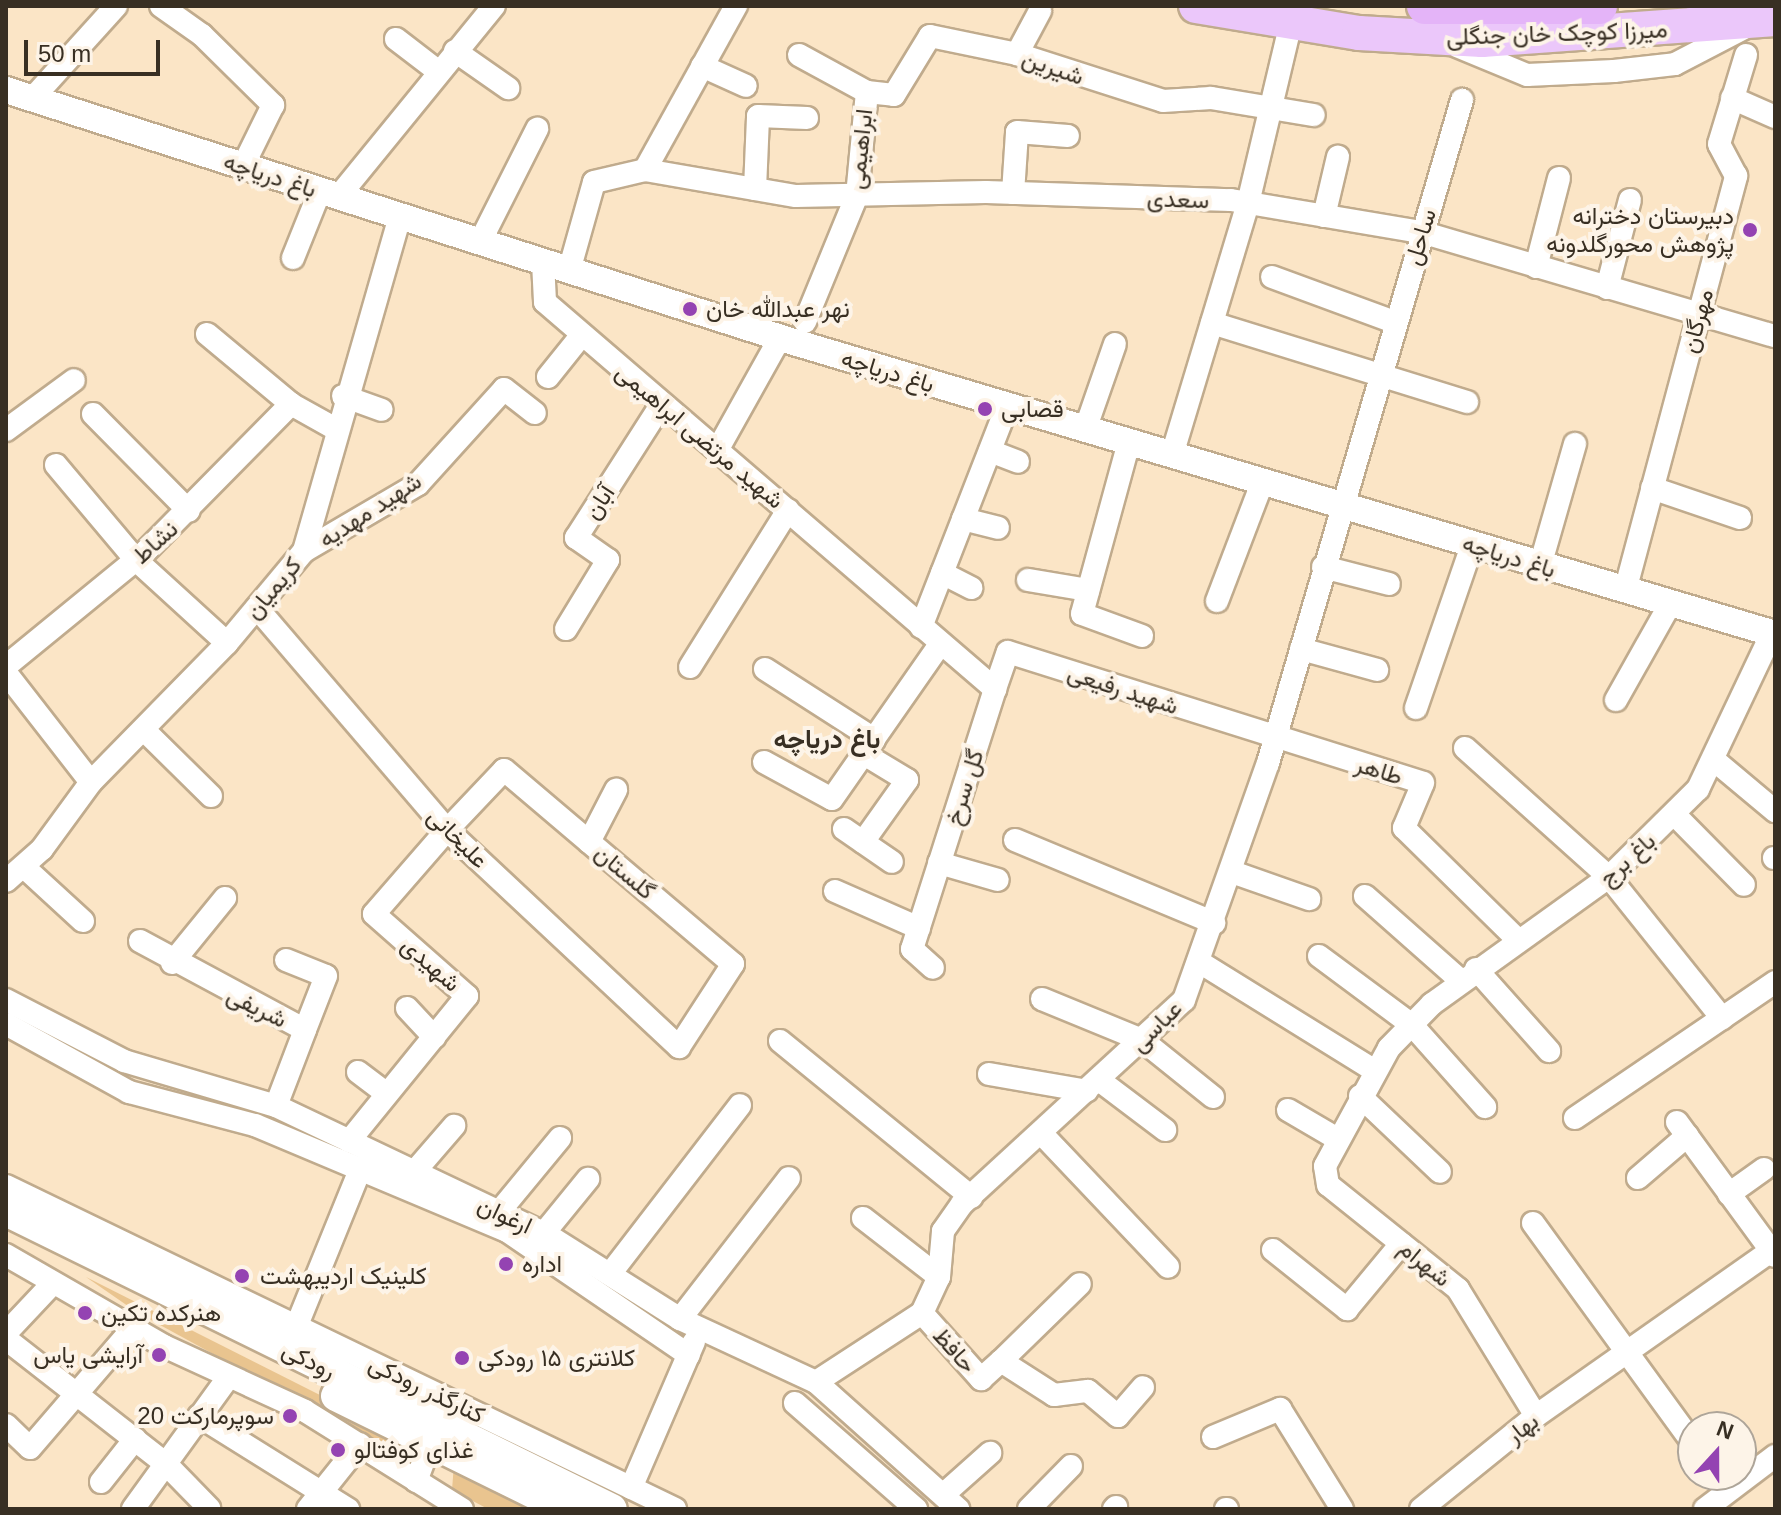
<!DOCTYPE html>
<meta charset="utf-8">
<style>
body{margin:0}
#map{position:relative;width:1781px;height:1515px;overflow:hidden;background:#fbe5c6;font-family:Arial,Vazirmatn,sans-serif}
div>[style]{position:absolute}
[style*='--x']{left:calc(var(--x)*1px);top:calc(var(--y)*1px);width:calc(var(--w)*1px);rotate:calc(var(--a)*1deg)}
.green>*{inset:0;background:#e9c48f}
.roads{filter:drop-shadow(2px 0 #c0ab8d) drop-shadow(-2px 0 #c0ab8d) drop-shadow(0 2px #c0ab8d) drop-shadow(0 -2px #c0ab8d)}
.minor>*{height:22px;margin:-11px;padding:0 11px;transform-origin:11px;border-radius:11px;background:#fff}
.tertiary>*{height:26px;margin:-13px;padding:0 13px;transform-origin:13px;border-radius:13px;background:#fff}
.secondary>*{height:30px;margin:-15px;padding:0 15px;transform-origin:15px;border-radius:15px;background:#fff}
.primary>*{height:34px;margin:-17px;padding:0 17px;transform-origin:17px;border-radius:17px;background:#ebc7fa}
.trunk>*{height:36px;margin:-18px;padding:0 18px;transform-origin:18px;border-radius:18px;background:#e4b4f8}
.dots>*{width:22px;height:22px;translate:-50% -50%;box-sizing:border-box;border:4px solid #fdf4e8;border-radius:50%}
span{translate:-50% -50%;white-space:nowrap;text-align:center;line-height:1.15;-webkit-text-stroke:8px #fdf4e8;paint-order:stroke}
.street-label{font-size:24px;color:#382f23}
.poi-label{font-size:24px;color:#382f23}
.right{translate:-100% -50%;text-align:right}
.left{translate:0 -50%;text-align:left}
.neighbourhood-label{font-size:26px;color:#382f23;font-weight:700}
.frame{position:absolute;inset:0;border:8px solid #382f23;pointer-events:none}
.north{position:absolute;left:1677px;top:1411px;width:80px;height:80px;box-sizing:border-box;background:#fdf4e8;border:2px solid #aea599;border-radius:50%;rotate:21deg;font-size:22px;font-weight:700;line-height:32px;text-align:center;color:#382f23}
.north::after{content:'';display:block;margin:auto;width:28px;height:36px;background:#9443b2;clip-path:polygon(50% 0,100% 100%,50% 72%,0 100%)}
.scale{position:absolute;left:24px;top:40px;width:136px;height:36px;box-sizing:border-box;border:4px solid #382f23;border-top:0;padding-left:10px;font-size:24px;line-height:28px;white-space:nowrap;color:#382f23;-webkit-text-stroke:6px #fdf4e8;paint-order:stroke}
</style>
<div id="map">
<div class="green">
<div style="clip-path:polygon(86px 1277px,423px 1447px,417px 1465px,138px 1313px)"></div>
<div style="clip-path:polygon(454px 1464px,550px 1509px,488px 1509px,452px 1490px)"></div>
</div>
<div class="roads">
<div class="minor">
<div style="--x:161;--y:6;--w:50;--a:35.3"></div>
<div style="--x:202;--y:35;--w:100;--a:44.6"></div>
<div style="--x:273;--y:105;--w:68;--a:116.2"></div>
<div style="--x:396;--y:39;--w:54;--a:37.5"></div>
<div style="--x:1457;--y:46;--w:76;--a:22.5"></div>
<div style="--x:1527;--y:75;--w:87;--a:-2.6"></div>
<div style="--x:1614;--y:71;--w:61;--a:-6.5"></div>
<div style="--x:1675;--y:64;--w:85;--a:-27.5"></div>
<div style="--x:455;--y:51;--w:65;--a:34.9"></div>
<div style="--x:1017;--y:54;--w:49;--a:-61.9"></div>
<div style="--x:799;--y:55;--w:77;--a:28.6"></div>
<div style="--x:867;--y:92;--w:103;--a:95.5"></div>
<div style="--x:857;--y:195;--w:137;--a:112.3"></div>
<div style="--x:702;--y:66;--w:48;--a:24.4"></div>
<div style="--x:867;--y:92;--w:27;--a:6"></div>
<div style="--x:894;--y:95;--w:69;--a:-58.6"></div>
<div style="--x:930;--y:36;--w:89;--a:11.7"></div>
<div style="--x:1017;--y:54;--w:153;--a:17.8"></div>
<div style="--x:1163;--y:101;--w:48;--a:-3.6"></div>
<div style="--x:1211;--y:98;--w:104;--a:9.4"></div>
<div style="--x:1732;--y:98;--w:47;--a:23.8"></div>
<div style="--x:32;--y:99;--w:125;--a:-47.9"></div>
<div style="--x:645;--y:170;--w:153;--a:9.8"></div>
<div style="--x:796;--y:196;--w:190;--a:-1.2"></div>
<div style="--x:986;--y:192;--w:245;--a:1.9"></div>
<div style="--x:1231;--y:200;--w:193;--a:9.6"></div>
<div style="--x:1421;--y:232;--w:369;--a:16.4"></div>
<div style="--x:755;--y:189;--w:73;--a:-87.6"></div>
<div style="--x:758;--y:116;--w:49;--a:2.3"></div>
<div style="--x:1013;--y:193;--w:61;--a:-86.2"></div>
<div style="--x:1017;--y:132;--w:51;--a:4.5"></div>
<div style="--x:339;--y:196;--w:245;--a:-50.8"></div>
<div style="--x:1324;--y:216;--w:61;--a:-76.7"></div>
<div style="--x:480;--y:242;--w:127;--a:-63.2"></div>
<div style="--x:293;--y:258;--w:72;--a:-68.1"></div>
<div style="--x:543;--y:262;--w:40;--a:87.1"></div>
<div style="--x:545;--y:302;--w:594;--a:40.7"></div>
<div style="--x:995;--y:689;--w:273;--a:107.7"></div>
<div style="--x:912;--y:949;--w:28;--a:42"></div>
<div style="--x:1536;--y:267;--w:92;--a:-75.5"></div>
<div style="--x:569;--y:271;--w:92;--a:-74.3"></div>
<div style="--x:594;--y:182;--w:52;--a:-13.2"></div>
<div style="--x:645;--y:170;--w:188;--a:-61"></div>
<div style="--x:1272;--y:277;--w:130;--a:20.2"></div>
<div style="--x:1607;--y:288;--w:91;--a:-75.4"></div>
<div style="--x:1212;--y:323;--w:267;--a:17.2"></div>
<div style="--x:207;--y:334;--w:109;--a:39.8"></div>
<div style="--x:291;--y:404;--w:49;--a:29.2"></div>
<div style="--x:548;--y:377;--w:53;--a:-51.2"></div>
<div style="--x:343;--y:396;--w:41;--a:19.7"></div>
<div style="--x:93;--y:414;--w:136;--a:45.3"></div>
<div style="--x:6;--y:430;--w:84;--a:-36.3"></div>
<div style="--x:1085;--y:430;--w:91;--a:-70.8"></div>
<div style="--x:1129;--y:442;--w:178;--a:105.3"></div>
<div style="--x:1082;--y:614;--w:64;--a:20.1"></div>
<div style="--x:719;--y:447;--w:125;--a:-60.8"></div>
<div style="--x:990;--y:451;--w:30;--a:21"></div>
<div style="--x:1172;--y:455;--w:263;--a:-73.2"></div>
<div style="--x:1248;--y:203;--w:186;--a:-76.6"></div>
<div style="--x:56;--y:465;--w:124;--a:49.9"></div>
<div style="--x:136;--y:560;--w:123;--a:42.4"></div>
<div style="--x:1652;--y:488;--w:93;--a:18.8"></div>
<div style="--x:963;--y:519;--w:36;--a:14"></div>
<div style="--x:304;--y:551;--w:132;--a:-30.4"></div>
<div style="--x:418;--y:484;--w:128;--a:-47.8"></div>
<div style="--x:504;--y:389;--w:39;--a:38"></div>
<div style="--x:1540;--y:566;--w:127;--a:-74"></div>
<div style="--x:1323;--y:567;--w:68;--a:14.4"></div>
<div style="--x:942;--y:573;--w:33;--a:27"></div>
<div style="--x:1028;--y:580;--w:61;--a:9.5"></div>
<div style="--x:1625;--y:591;--w:430;--a:-75"></div>
<div style="--x:1736;--y:176;--w:36;--a:-118"></div>
<div style="--x:1719;--y:144;--w:93;--a:-73.1"></div>
<div style="--x:1217;--y:601;--w:126;--a:-69.1"></div>
<div style="--x:257;--y:608;--w:292;--a:49.4"></div>
<div style="--x:447;--y:830;--w:318;--a:43.1"></div>
<div style="--x:679;--y:1047;--w:99;--a:-57"></div>
<div style="--x:733;--y:964;--w:300;--a:-139.7"></div>
<div style="--x:504;--y:770;--w:83;--a:133.5"></div>
<div style="--x:447;--y:830;--w:111;--a:131"></div>
<div style="--x:374;--y:914;--w:124;--a:41.4"></div>
<div style="--x:467;--y:996;--w:187;--a:129.1"></div>
<div style="--x:921;--y:627;--w:237;--a:-68.7"></div>
<div style="--x:566;--y:629;--w:81;--a:-58.7"></div>
<div style="--x:608;--y:560;--w:39;--a:-145"></div>
<div style="--x:576;--y:538;--w:158;--a:-57.4"></div>
<div style="--x:1301;--y:649;--w:79;--a:15.4"></div>
<div style="--x:6;--y:666;--w:177;--a:-39.3"></div>
<div style="--x:143;--y:554;--w:211;--a:-45.4"></div>
<div style="--x:690;--y:667;--w:185;--a:-58"></div>
<div style="--x:765;--y:669;--w:130;--a:32.7"></div>
<div style="--x:6;--y:673;--w:138;--a:52.1"></div>
<div style="--x:995;--y:689;--w:39;--a:-71"></div>
<div style="--x:1008;--y:652;--w:435;--a:17.5"></div>
<div style="--x:1423;--y:783;--w:49;--a:112.9"></div>
<div style="--x:1404;--y:828;--w:158;--a:44.5"></div>
<div style="--x:1616;--y:700;--w:110;--a:-60.6"></div>
<div style="--x:1416;--y:708;--w:172;--a:-71"></div>
<div style="--x:144;--y:730;--w:94;--a:44.6"></div>
<div style="--x:1465;--y:748;--w:193;--a:41.9"></div>
<div style="--x:1609;--y:877;--w:181;--a:51.3"></div>
<div style="--x:1714;--y:760;--w:80;--a:39.9"></div>
<div style="--x:764;--y:762;--w:77;--a:28.6"></div>
<div style="--x:832;--y:799;--w:190;--a:-55.1"></div>
<div style="--x:1675;--y:815;--w:98;--a:45.4"></div>
<div style="--x:844;--y:829;--w:58;--a:34.5"></div>
<div style="--x:1015;--y:840;--w:216;--a:22.6"></div>
<div style="--x:589;--y:842;--w:59;--a:-62.6"></div>
<div style="--x:863;--y:842;--w:76;--a:-54.6"></div>
<div style="--x:907;--y:780;--w:50;--a:-148.8"></div>
<div style="--x:1774;--y:858;--w:1;--a:0"></div>
<div style="--x:939;--y:863;--w:61;--a:16.1"></div>
<div style="--x:24;--y:867;--w:80;--a:42.5"></div>
<div style="--x:1232;--y:872;--w:82;--a:19.3"></div>
<div style="--x:6;--y:881;--w:48;--a:-41.6"></div>
<div style="--x:42;--y:849;--w:83;--a:-53.8"></div>
<div style="--x:91;--y:782;--w:194;--a:-45.6"></div>
<div style="--x:227;--y:643;--w:120;--a:-50.1"></div>
<div style="--x:304;--y:551;--w:348;--a:-74"></div>
<div style="--x:835;--y:891;--w:92;--a:23.8"></div>
<div style="--x:1365;--y:896;--w:128;--a:41.5"></div>
<div style="--x:140;--y:941;--w:187;--a:28.3"></div>
<div style="--x:305;--y:1030;--w:81;--a:110.9"></div>
<div style="--x:1319;--y:956;--w:116;--a:36.6"></div>
<div style="--x:1412;--y:1025;--w:110;--a:48.3"></div>
<div style="--x:286;--y:960;--w:43;--a:21.8"></div>
<div style="--x:326;--y:976;--w:58;--a:111.3"></div>
<div style="--x:172;--y:963;--w:84;--a:-50.8"></div>
<div style="--x:1201;--y:963;--w:205;--a:31.8"></div>
<div style="--x:1476;--y:969;--w:110;--a:48.3"></div>
<div style="--x:1042;--y:999;--w:108;--a:22.3"></div>
<div style="--x:1142;--y:1040;--w:91;--a:38.8"></div>
<div style="--x:6;--y:1000;--w:133;--a:27.3"></div>
<div style="--x:124;--y:1061;--w:159;--a:16.5"></div>
<div style="--x:276;--y:1106;--w:297;--a:25.4"></div>
<div style="--x:544;--y:1233;--w:161;--a:32.3"></div>
<div style="--x:680;--y:1319;--w:150;--a:24.9"></div>
<div style="--x:816;--y:1382;--w:191;--a:41.8"></div>
<div style="--x:407;--y:1008;--w:40;--a:47"></div>
<div style="--x:6;--y:1024;--w:141;--a:28.9"></div>
<div style="--x:129;--y:1092;--w:130;--a:14.7"></div>
<div style="--x:255;--y:1125;--w:273;--a:22.8"></div>
<div style="--x:507;--y:1231;--w:220;--a:34.3"></div>
<div style="--x:780;--y:1041;--w:247;--a:39.2"></div>
<div style="--x:358;--y:1072;--w:36;--a:37"></div>
<div style="--x:989;--y:1074;--w:99;--a:9.8"></div>
<div style="--x:1099;--y:1080;--w:83;--a:37.1"></div>
<div style="--x:1360;--y:1096;--w:110;--a:43.5"></div>
<div style="--x:1288;--y:1110;--w:53;--a:30.4"></div>
<div style="--x:1575;--y:1118;--w:242;--a:-34.2"></div>
<div style="--x:1677;--y:1122;--w:166;--a:53.8"></div>
<div style="--x:1042;--y:1134;--w:183;--a:46.5"></div>
<div style="--x:415;--y:1171;--w:60;--a:-49.1"></div>
<div style="--x:1638;--y:1178;--w:65;--a:-40.6"></div>
<div style="--x:6;--y:1186;--w:743;--a:25.77"></div>
<div style="--x:1729;--y:1194;--w:43;--a:-35.5"></div>
<div style="--x:499;--y:1212;--w:96;--a:-50.5"></div>
<div style="--x:863;--y:1218;--w:96;--a:37.8"></div>
<div style="--x:1533;--y:1223;--w:272;--a:54"></div>
<div style="--x:544;--y:1233;--w:70;--a:-50.8"></div>
<div style="--x:1273;--y:1250;--w:95;--a:38.6"></div>
<div style="--x:1347;--y:1309;--w:85;--a:-50.3"></div>
<div style="--x:6;--y:1255;--w:182;--a:29.9"></div>
<div style="--x:164;--y:1346;--w:155;--a:24.7"></div>
<div style="--x:305;--y:1411;--w:185;--a:32"></div>
<div style="--x:610;--y:1274;--w:213;--a:-52.4"></div>
<div style="--x:922;--y:1313;--w:89;--a:48.2"></div>
<div style="--x:981;--y:1379;--w:27;--a:-42"></div>
<div style="--x:1001;--y:1361;--w:63;--a:32.7"></div>
<div style="--x:1054;--y:1395;--w:34;--a:-7"></div>
<div style="--x:1088;--y:1391;--w:39;--a:40"></div>
<div style="--x:1118;--y:1416;--w:38;--a:-49"></div>
<div style="--x:680;--y:1319;--w:178;--a:-52.3"></div>
<div style="--x:297;--y:1325;--w:165;--a:-67.9"></div>
<div style="--x:6;--y:1333;--w:67;--a:-46.8"></div>
<div style="--x:6;--y:1339;--w:203;--a:38"></div>
<div style="--x:166;--y:1464;--w:62;--a:45.7"></div>
<div style="--x:1001;--y:1361;--w:110;--a:-44.3"></div>
<div style="--x:816;--y:1382;--w:126;--a:-33.1"></div>
<div style="--x:922;--y:1313;--w:40;--a:-65"></div>
<div style="--x:939;--y:1277;--w:46;--a:-85"></div>
<div style="--x:943;--y:1231;--w:33;--a:-55"></div>
<div style="--x:962;--y:1204;--w:301;--a:-42.6"></div>
<div style="--x:1184;--y:1000;--w:251;--a:-70.5"></div>
<div style="--x:1268;--y:763;--w:691;--a:-73.69"></div>
<div style="--x:795;--y:1403;--w:161;--a:41.2"></div>
<div style="--x:199;--y:1416;--w:176;--a:32"></div>
<div style="--x:1536;--y:1416;--w:149;--a:-121.6"></div>
<div style="--x:1458;--y:1289;--w:166;--a:-141.3"></div>
<div style="--x:1328;--y:1185;--w:19;--a:-99"></div>
<div style="--x:1325;--y:1166;--w:134;--a:-61.5"></div>
<div style="--x:1389;--y:1048;--w:62;--a:-45.7"></div>
<div style="--x:1432;--y:1004;--w:218;--a:-35.7"></div>
<div style="--x:1609;--y:877;--w:125;--a:-44.7"></div>
<div style="--x:1698;--y:789;--w:173;--a:-64.6"></div>
<div style="--x:6;--y:1425;--w:33;--a:44"></div>
<div style="--x:30;--y:1448;--w:160;--a:-49.3"></div>
<div style="--x:1213;--y:1437;--w:73;--a:-22.7"></div>
<div style="--x:1280;--y:1409;--w:118;--a:58.2"></div>
<div style="--x:416;--y:1481;--w:40;--a:-69"></div>
<div style="--x:101;--y:1482;--w:55;--a:-51.7"></div>
<div style="--x:631;--y:1488;--w:159;--a:-66.7"></div>
<div style="--x:944;--y:1494;--w:62;--a:-41.7"></div>
<div style="--x:133;--y:1509;--w:162;--a:-54.1"></div>
<div style="--x:308;--y:1509;--w:83;--a:-51.3"></div>
<div style="--x:1029;--y:1509;--w:60;--a:-45.7"></div>
<div style="--x:1114;--y:1509;--w:3;--a:-45"></div>
<div style="--x:1226;--y:1509;--w:1;--a:0"></div>
<div style="--x:1421;--y:1509;--w:148;--a:-39"></div>
<div style="--x:1536;--y:1416;--w:292;--a:-35.1"></div>
<div style="--x:1705;--y:1509;--w:88;--a:-37.1"></div>
</div>
<div class="tertiary">
<div style="--x:6;--y:90;--w:830;--a:17.74"></div>
<div style="--x:797;--y:343;--w:1020;--a:16.57"></div>
</div>
<div class="secondary">
<div style="--x:6;--y:1211;--w:675;--a:26.19"></div>
<div style="--x:336;--y:1396;--w:256;--a:26.2"></div>
</div>
<div class="primary">
<div style="--x:1196;--y:6;--w:165;--a:9.4"></div>
<div style="--x:1359;--y:33;--w:123;--a:3.3"></div>
<div style="--x:1482;--y:40;--w:294;--a:-4.1"></div>
</div>
<div class="trunk">
<div style="--x:1425;--y:6;--w:174;--a:0"></div>
</div>
</div>
<div class="dots">
<div style="left:1750px;top:230px;background:#9443b2"></div>
<div style="left:690px;top:309px;background:#9443b2"></div>
<div style="left:985px;top:409px;background:#9443b2"></div>
<div style="left:506px;top:1264px;background:#9443b2"></div>
<div style="left:242px;top:1276px;background:#9443b2"></div>
<div style="left:85px;top:1313px;background:#9443b2"></div>
<div style="left:159px;top:1355px;background:#9443b2"></div>
<div style="left:462px;top:1358px;background:#9443b2"></div>
<div style="left:290px;top:1416px;background:#9443b2"></div>
<div style="left:338px;top:1450px;background:#9443b2"></div>
</div>
<div class="street-label">
<span style="left:1557px;top:33px;rotate:-2deg">میرزا کوچک خان جنگلی</span>
<span style="left:1053px;top:67px;rotate:19deg">شیرین</span>
<span style="left:860px;top:149px;rotate:-84deg">ابراهیمی</span>
<span style="left:270px;top:175px;rotate:18deg">باغ دریاچه</span>
<span style="left:1178px;top:199px;rotate:2deg">سعدی</span>
<span style="left:1420px;top:237px;rotate:-73deg">ساحل</span>
<span style="left:1697px;top:321px;rotate:-75deg">مهرگان</span>
<span style="left:888px;top:371px;rotate:17deg">باغ دریاچه</span>
<span style="left:700px;top:436px;rotate:40deg">شهید مرتضی ابراهیمی</span>
<span style="left:599px;top:502px;rotate:-57deg">آبان</span>
<span style="left:370px;top:510px;rotate:-33deg">شهید مهدیه</span>
<span style="left:155px;top:542px;rotate:-42deg">نشاط</span>
<span style="left:1509px;top:556px;rotate:17deg">باغ دریاچه</span>
<span style="left:273px;top:588px;rotate:-50deg">کریمیان</span>
<span style="left:1123px;top:689px;rotate:18deg">شهید رفیعی</span>
<span style="left:1379px;top:770px;rotate:17deg">طاهر</span>
<span style="left:964px;top:787px;rotate:-72deg">گل سرخ</span>
<span style="left:458px;top:838px;rotate:45deg">علیخانی</span>
<span style="left:1627px;top:859px;rotate:-42deg">باغ برج</span>
<span style="left:625px;top:872px;rotate:40deg">گلستان</span>
<span style="left:431px;top:964px;rotate:41deg">شهیدی</span>
<span style="left:257px;top:1007px;rotate:26deg">شریفی</span>
<span style="left:1156px;top:1026px;rotate:-45deg">عباسی</span>
<span style="left:505px;top:1215px;rotate:25deg">ارغوان</span>
<span style="left:1425px;top:1263px;rotate:39deg">شهرام</span>
<span style="left:955px;top:1350px;rotate:48deg">حافظ</span>
<span style="left:309px;top:1360px;rotate:26deg">رودکی</span>
<span style="left:427px;top:1389px;rotate:26deg">کنارگذر رودکی</span>
<span style="left:1522px;top:1428px;rotate:-38deg">بهار</span>
</div>
<div class="poi-label">
<span class="right" style="left:1734px;top:230px">دبیرستان دخترانه<br>پژوهش محورگلدونه</span>
<span class="left" style="left:706px;top:309px">نهر عبدالله خان</span>
<span class="left" style="left:1001px;top:409px">قصابی</span>
<span class="left" style="left:522px;top:1264px">اداره</span>
<span class="left" style="left:260px;top:1276px">کلینیک اردیبهشت</span>
<span class="left" style="left:101px;top:1313px">هنرکده تکین</span>
<span class="right" style="left:143px;top:1355px">آرایشی یاس</span>
<span class="left" style="left:478px;top:1358px">کلانتری ۱۵ رودکی</span>
<span class="right" style="left:274px;top:1416px">سوپرمارکت 20</span>
<span class="left" style="left:354px;top:1450px">غذای کوفتالو</span>
</div>
<div class="neighbourhood-label">
<span style="left:827px;top:740px">باغ دریاچه</span>
</div>
<div class="frame"></div>
<div class="north">N</div>
<div class="scale">50 m</div>
</div>
